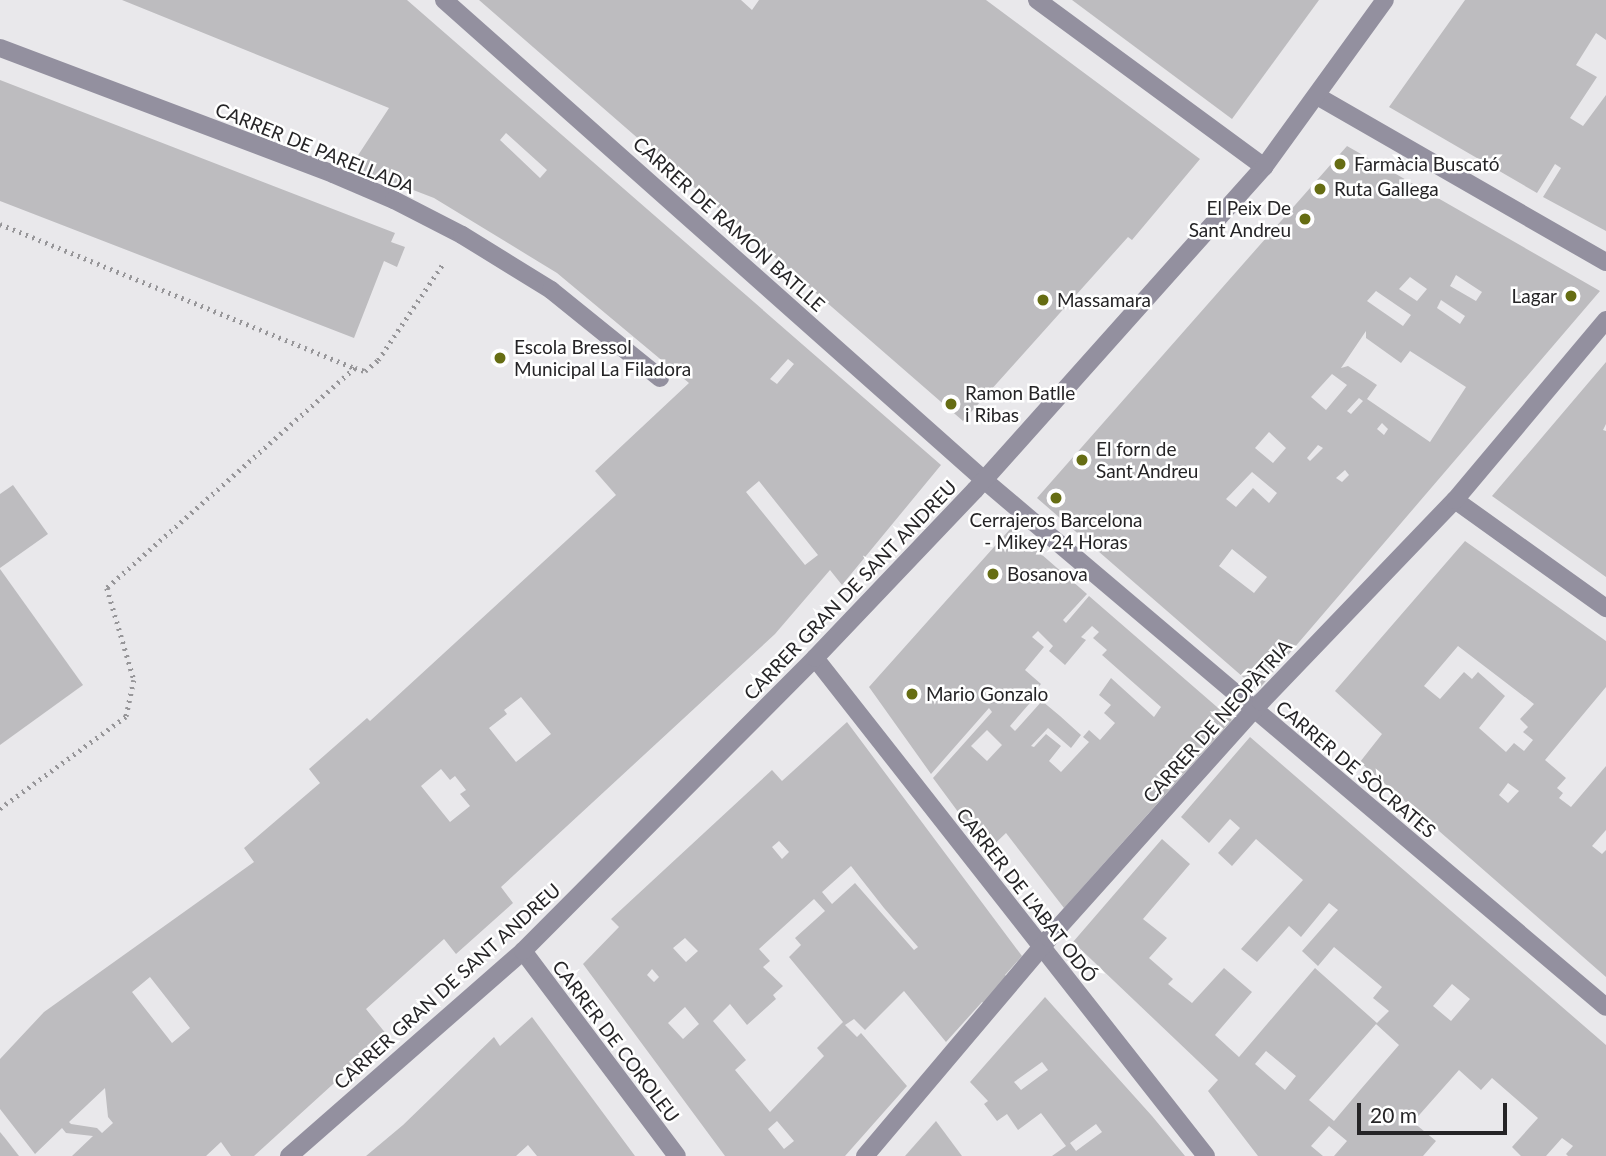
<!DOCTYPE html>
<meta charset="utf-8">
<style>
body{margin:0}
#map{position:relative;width:1606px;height:1156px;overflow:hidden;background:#e9e8eb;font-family:Lato,sans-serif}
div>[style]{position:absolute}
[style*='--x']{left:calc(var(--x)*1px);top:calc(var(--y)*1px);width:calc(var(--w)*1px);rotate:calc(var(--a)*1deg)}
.building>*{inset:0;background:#bdbcbf}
.path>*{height:4.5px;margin-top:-2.25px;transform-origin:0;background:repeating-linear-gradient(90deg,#979699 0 2px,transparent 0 7px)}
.minor>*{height:18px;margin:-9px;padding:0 9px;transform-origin:9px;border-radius:9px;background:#93909f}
.dots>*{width:19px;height:19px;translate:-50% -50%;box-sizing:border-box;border:4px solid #fff;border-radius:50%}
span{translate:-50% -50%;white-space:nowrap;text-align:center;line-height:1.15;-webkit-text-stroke:5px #fff;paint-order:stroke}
.street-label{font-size:19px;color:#252426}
.poi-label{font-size:19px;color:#252426}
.left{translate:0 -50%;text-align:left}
.right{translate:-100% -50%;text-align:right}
.scale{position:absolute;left:1357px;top:1103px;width:150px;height:32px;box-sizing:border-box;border:4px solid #252426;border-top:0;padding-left:9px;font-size:21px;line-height:24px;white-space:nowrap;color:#252426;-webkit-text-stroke:5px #fff;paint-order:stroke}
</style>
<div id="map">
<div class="building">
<div style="clip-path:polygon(evenodd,122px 0,407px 0,941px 465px,842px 585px,830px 570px,775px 634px,501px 887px,513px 903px,456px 954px,444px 939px,366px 1009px,387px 1035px,254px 1156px,231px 1156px,221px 1142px,206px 1156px,72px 1156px,93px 1136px,66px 1133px,62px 1128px,35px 1154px,0 1109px,0 1059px,44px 1012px,254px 862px,244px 848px,320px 783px,309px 769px,367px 718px,370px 721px,616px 495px,595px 471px,689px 383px,557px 273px,434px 198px,351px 166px,389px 108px,122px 0,506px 133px,547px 170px,540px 178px,500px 140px,506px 133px,122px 0,788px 359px,794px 364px,777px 384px,770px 379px,788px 359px,122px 0,759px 481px,818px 555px,805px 565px,746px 492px,759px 481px,122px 0,521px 697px,551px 734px,516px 762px,489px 728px,507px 714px,504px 710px,521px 697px,122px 0,441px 769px,450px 780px,455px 776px,466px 790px,460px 794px,470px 806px,450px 822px,421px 786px,441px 769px,122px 0,150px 977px,190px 1028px,172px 1043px,132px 992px,150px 977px,122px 0,105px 1088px,108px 1117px,113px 1123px,102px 1133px,97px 1128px,71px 1124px,69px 1122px,105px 1088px)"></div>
<div style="clip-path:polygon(479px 0,741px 0,752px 10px,759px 0,986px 0,1200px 159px,1132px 240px,1128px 237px,963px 421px)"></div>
<div style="clip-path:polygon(1072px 0,1319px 0,1232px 119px)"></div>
<div style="clip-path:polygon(1465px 0,1606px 0,1606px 40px,1596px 33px,1576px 65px,1597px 77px,1570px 118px,1583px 126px,1606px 95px,1606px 231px,1543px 197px,1561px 168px,1555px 164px,1537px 193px,1389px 107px)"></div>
<div style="clip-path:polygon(0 80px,395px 233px,391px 242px,405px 247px,397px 267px,384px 261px,354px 338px,0 201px)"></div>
<div style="clip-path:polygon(evenodd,1347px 146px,1600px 291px,1258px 690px,1037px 498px,1347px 146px,1456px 275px,1482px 292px,1476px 301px,1450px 286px,1456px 275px,1347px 146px,1410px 277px,1427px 289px,1417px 301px,1399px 289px,1410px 277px,1347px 146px,1376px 291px,1411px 315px,1403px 326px,1367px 301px,1376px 291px,1347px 146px,1441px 300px,1465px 316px,1460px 324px,1437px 308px,1441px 300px,1347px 146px,1366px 331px,1366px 338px,1401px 363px,1410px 351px,1466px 387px,1430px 442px,1367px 399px,1377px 385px,1348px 366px,1341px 368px,1366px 331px,1347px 146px,1332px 374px,1347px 385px,1326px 410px,1311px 397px,1332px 374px,1347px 146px,1359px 398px,1363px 401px,1351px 414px,1347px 411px,1359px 398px,1347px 146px,1382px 423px,1388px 429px,1384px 435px,1377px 429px,1382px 423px,1347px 146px,1269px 432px,1286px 448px,1273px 463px,1255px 448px,1269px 432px,1347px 146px,1318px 445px,1323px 448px,1310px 461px,1307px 458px,1318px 445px,1347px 146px,1345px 470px,1349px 475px,1342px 482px,1336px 478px,1345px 470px,1347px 146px,1252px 472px,1277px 493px,1269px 503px,1253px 488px,1236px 507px,1226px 499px,1252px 472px,1347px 146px,1232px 549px,1267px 577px,1254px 593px,1219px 566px,1232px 549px)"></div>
<div style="clip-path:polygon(1606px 362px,1606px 424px,1603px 430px,1606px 431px,1606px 577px,1492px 496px)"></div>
<div style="clip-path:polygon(13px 485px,48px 534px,0 568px,0 494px)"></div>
<div style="clip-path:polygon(evenodd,1011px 528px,1087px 594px,1063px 620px,1066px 623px,1089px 596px,1232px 720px,1064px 908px,1006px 833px,987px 851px,933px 778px,992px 712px,989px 708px,931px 774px,869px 687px,1011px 528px,1092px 626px,1099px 632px,1093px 638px,1107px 650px,1102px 655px,1161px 707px,1154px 717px,1111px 678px,1099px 695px,1111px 705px,1104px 713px,1115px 723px,1100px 740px,1089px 730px,1083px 737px,1089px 742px,1061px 772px,1049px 761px,1061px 746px,1046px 734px,1034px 747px,1031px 746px,1048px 728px,1071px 748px,1081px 735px,1060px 716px,1042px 701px,1015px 731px,1010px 726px,1036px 696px,1033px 693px,1041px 684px,1025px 670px,1044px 647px,1032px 637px,1038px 631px,1053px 646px,1049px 651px,1065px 665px,1086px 640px,1081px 637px,1092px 626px,1011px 528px,987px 730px,1002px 745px,987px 761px,971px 746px,987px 730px)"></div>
<div style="clip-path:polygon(evenodd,1465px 541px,1606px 641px,1606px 687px,1545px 760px,1566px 778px,1557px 788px,1563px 793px,1559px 798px,1571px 807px,1606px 766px,1606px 830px,1592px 846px,1602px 854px,1606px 850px,1606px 977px,1360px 762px,1382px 734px,1335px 691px,1465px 541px,1458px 646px,1534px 704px,1520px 719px,1528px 727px,1523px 732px,1533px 740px,1524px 751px,1514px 743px,1506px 752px,1479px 728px,1505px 696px,1478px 672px,1472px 679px,1464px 672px,1440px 699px,1424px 686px,1458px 646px,1465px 541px,1508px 783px,1519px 791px,1508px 803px,1499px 795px,1508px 783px)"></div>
<div style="clip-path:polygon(0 569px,83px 685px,0 745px)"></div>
<div style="clip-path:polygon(evenodd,847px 722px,1022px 956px,1005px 975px,1008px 978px,985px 1004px,982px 1002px,946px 1042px,904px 991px,865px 1030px,854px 1019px,845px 1025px,857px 1037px,861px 1033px,907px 1086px,845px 1156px,725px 1156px,583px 964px,619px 927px,611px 919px,772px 770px,782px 781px,847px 722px,779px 841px,789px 852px,782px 859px,772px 847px,779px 841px,847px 722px,851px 866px,884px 908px,918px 947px,914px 950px,855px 883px,832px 904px,822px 892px,851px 866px,847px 722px,814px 899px,825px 911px,795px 938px,801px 945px,789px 957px,843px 1022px,817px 1048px,824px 1056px,770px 1112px,735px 1070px,746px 1060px,713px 1021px,730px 1004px,747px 1025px,776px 999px,773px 995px,783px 986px,763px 967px,770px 961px,759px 949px,814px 899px,847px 722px,685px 938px,698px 951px,686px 962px,673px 948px,685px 938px,847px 722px,652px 969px,659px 977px,654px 982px,647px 975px,652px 969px,847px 722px,685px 1007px,699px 1024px,683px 1039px,668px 1023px,685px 1007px,847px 722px,777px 1121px,794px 1141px,784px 1149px,768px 1129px,777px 1121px)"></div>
<div style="clip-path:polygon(evenodd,1250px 737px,1606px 1045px,1606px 1156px,1568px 1156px,1566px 1154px,1573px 1146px,1562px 1138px,1546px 1156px,1521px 1156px,1512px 1147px,1538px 1118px,1492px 1078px,1481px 1090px,1459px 1070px,1413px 1122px,1436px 1141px,1423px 1156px,1334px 1156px,1347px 1141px,1329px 1126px,1311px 1146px,1323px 1156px,1258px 1156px,1208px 1091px,1218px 1080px,1073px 942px,1162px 839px,1190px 864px,1143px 919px,1167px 938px,1149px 958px,1173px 979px,1168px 984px,1192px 1003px,1224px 968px,1252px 992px,1215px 1035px,1239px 1057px,1315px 968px,1377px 1023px,1309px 1100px,1334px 1121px,1361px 1089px,1399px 1045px,1376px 1024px,1389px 1011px,1373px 998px,1382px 987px,1334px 947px,1318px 966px,1302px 951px,1338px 910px,1329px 903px,1301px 937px,1289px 926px,1257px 962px,1241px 949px,1303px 880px,1256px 839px,1232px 866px,1218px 853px,1240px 828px,1230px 819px,1209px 843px,1181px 817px,1250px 737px,1452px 984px,1470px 999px,1451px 1021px,1433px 1006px,1452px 984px,1250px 737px,1266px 1051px,1296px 1076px,1285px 1090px,1255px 1064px,1266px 1051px)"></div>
<div style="clip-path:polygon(evenodd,1045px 997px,1152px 1116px,1185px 1156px,1052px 1156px,1066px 1146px,1041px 1113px,1018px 1130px,1007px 1114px,997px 1121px,984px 1104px,988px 1101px,970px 1082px,1045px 997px,1042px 1062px,1048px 1070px,1021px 1090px,1014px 1082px,1042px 1062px,1045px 997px,1096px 1124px,1102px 1132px,1076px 1151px,1070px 1143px,1096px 1124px)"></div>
<div style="clip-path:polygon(532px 1017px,635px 1156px,537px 1156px,528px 1145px,516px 1156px,366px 1156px,403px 1125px,494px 1037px,500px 1046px)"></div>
<div style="clip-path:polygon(936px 1121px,962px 1156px,905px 1156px)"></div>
<div style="clip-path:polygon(0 1132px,5px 1138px,19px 1156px,0 1156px)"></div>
</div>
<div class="path">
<div style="--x:0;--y:224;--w:383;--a:22.1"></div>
<div style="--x:355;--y:368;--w:332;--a:138.4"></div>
<div style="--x:107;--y:588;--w:96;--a:73.6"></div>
<div style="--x:134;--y:680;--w:38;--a:102"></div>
<div style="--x:126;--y:717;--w:156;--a:143.9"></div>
<div style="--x:355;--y:368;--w:10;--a:17"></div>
<div style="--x:365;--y:371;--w:17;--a:-40"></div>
<div style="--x:378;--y:360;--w:118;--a:-56"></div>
</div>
<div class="minor">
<div style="--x:444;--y:0;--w:722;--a:41.63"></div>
<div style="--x:984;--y:480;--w:815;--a:40.27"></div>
<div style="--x:1037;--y:0;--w:282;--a:36.3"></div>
<div style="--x:0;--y:48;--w:356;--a:20.7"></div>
<div style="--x:333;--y:174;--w:66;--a:23.1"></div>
<div style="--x:394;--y:200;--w:76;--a:27.2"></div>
<div style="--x:462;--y:235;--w:105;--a:31.7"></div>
<div style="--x:551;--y:290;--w:140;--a:38.9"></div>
<div style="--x:1317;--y:96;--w:333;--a:29.9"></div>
<div style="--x:1455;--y:500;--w:186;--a:35.6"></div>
<div style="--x:815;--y:658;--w:633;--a:51.86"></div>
<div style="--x:523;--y:951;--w:256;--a:53.1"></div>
<div style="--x:289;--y:1156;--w:311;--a:-41.2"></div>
<div style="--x:523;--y:951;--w:414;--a:-45.1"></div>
<div style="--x:815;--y:658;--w:232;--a:-46.4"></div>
<div style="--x:975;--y:490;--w:433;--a:-48.2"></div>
<div style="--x:1264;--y:167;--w:206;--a:-54.1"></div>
<div style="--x:865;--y:1156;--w:285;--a:-49.8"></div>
<div style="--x:1049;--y:938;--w:317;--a:-48.1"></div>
<div style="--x:1261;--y:702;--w:280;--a:-46.2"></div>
<div style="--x:1455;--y:500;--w:235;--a:-50"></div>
</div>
<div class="dots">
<div style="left:1340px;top:164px;background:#666d13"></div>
<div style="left:1320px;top:189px;background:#666d13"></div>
<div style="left:1305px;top:219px;background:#666d13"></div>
<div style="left:1571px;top:296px;background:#666d13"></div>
<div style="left:1043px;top:300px;background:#666d13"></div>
<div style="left:500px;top:358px;background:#666d13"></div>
<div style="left:951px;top:404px;background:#666d13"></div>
<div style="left:1082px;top:460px;background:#666d13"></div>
<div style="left:1056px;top:498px;background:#666d13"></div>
<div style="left:993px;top:574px;background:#666d13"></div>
<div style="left:912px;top:694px;background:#666d13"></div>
</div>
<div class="street-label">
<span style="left:315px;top:148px;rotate:22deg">CARRER DE PARELLADA</span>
<span style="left:729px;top:224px;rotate:42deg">CARRER DE RAMON BATLLE</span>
<span style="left:850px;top:590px;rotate:-46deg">CARRER GRAN DE SANT ANDREU</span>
<span style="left:1217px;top:721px;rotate:-48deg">CARRER DE NEOPÀTRIA</span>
<span style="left:1356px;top:769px;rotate:40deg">CARRER DE SÒCRATES</span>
<span style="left:1027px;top:895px;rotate:52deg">CARRER DE L'ABAT ODÓ</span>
<span style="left:447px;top:986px;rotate:-42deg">CARRER GRAN DE SANT ANDREU</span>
<span style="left:616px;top:1041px;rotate:53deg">CARRER DE COROLEU</span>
</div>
<div class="poi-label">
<span class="left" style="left:1354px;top:164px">Farmàcia Buscató</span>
<span class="left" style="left:1334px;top:189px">Ruta Gallega</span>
<span class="right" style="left:1291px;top:219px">El Peix De<br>Sant Andreu</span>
<span class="right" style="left:1557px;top:296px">Lagar</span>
<span class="left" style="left:1057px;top:300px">Massamara</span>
<span class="left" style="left:514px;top:358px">Escola Bressol<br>Municipal La Filadora</span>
<span class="left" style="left:965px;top:404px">Ramon Batlle<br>i Ribas</span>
<span class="left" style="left:1096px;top:460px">El forn de<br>Sant Andreu</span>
<span style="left:1056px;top:531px">Cerrajeros Barcelona<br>- Mikey 24 Horas</span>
<span class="left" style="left:1007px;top:574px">Bosanova</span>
<span class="left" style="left:926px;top:694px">Mario Gonzalo</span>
</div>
<div class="scale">20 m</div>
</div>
